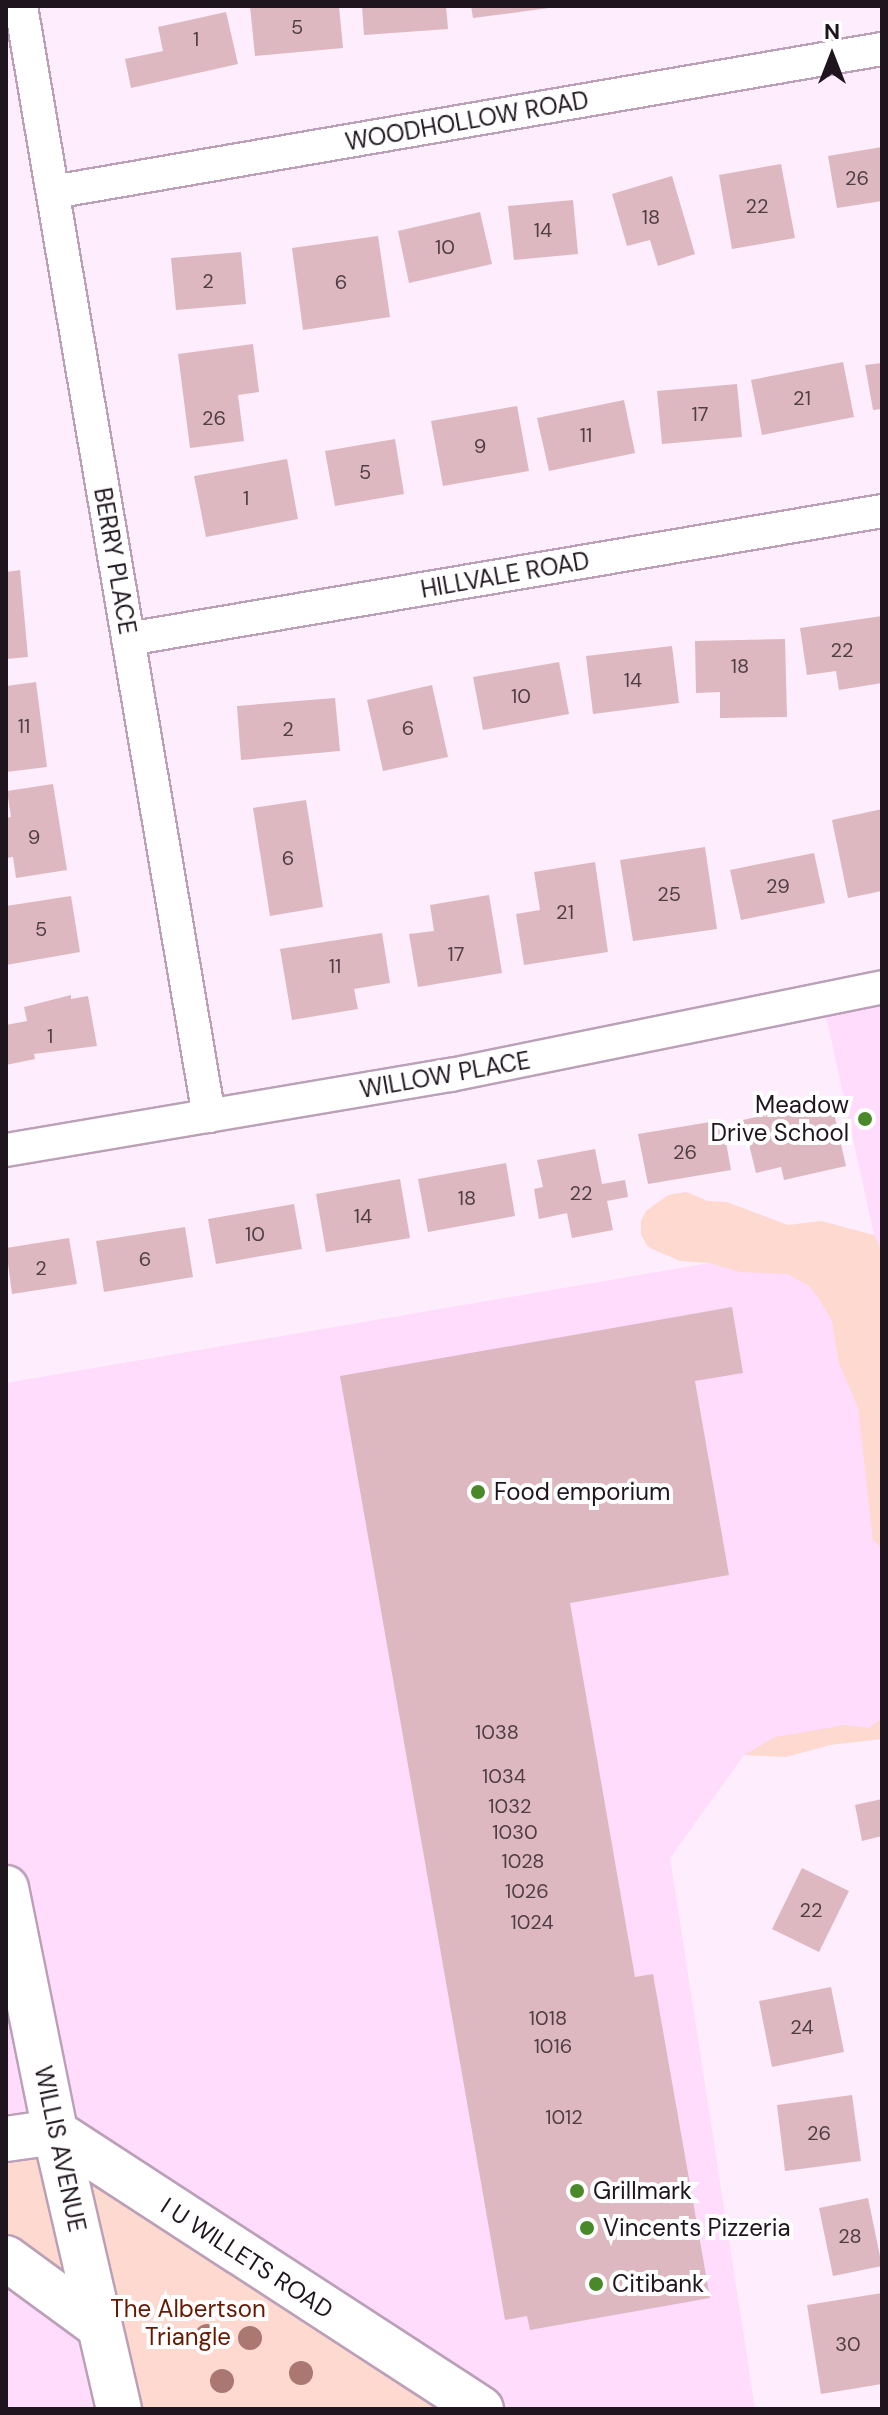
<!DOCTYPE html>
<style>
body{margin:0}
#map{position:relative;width:888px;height:2415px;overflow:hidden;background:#feedfc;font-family:"DM Sans",sans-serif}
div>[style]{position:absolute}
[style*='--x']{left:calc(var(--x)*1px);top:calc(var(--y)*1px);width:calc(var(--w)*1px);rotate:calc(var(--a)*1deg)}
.built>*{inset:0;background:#ffdcfc}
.green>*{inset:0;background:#fed9cf}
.building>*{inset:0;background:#deb8c0}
.roads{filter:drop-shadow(2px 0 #bba0b8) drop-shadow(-2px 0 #bba0b8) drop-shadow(0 2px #bba0b8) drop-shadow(0 -2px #bba0b8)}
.street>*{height:32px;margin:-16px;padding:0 16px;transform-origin:16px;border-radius:16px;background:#fff}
.secondary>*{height:44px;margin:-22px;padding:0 22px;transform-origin:22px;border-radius:22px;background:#fff}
.trees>*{width:24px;height:24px;margin:-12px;border-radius:50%;background:#ab7871}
.dots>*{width:22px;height:22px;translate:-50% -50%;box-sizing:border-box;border:4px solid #fff;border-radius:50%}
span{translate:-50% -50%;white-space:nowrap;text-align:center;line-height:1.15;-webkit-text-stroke:8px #fff;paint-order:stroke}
.number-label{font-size:20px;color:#4f3e46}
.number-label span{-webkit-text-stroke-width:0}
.street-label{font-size:24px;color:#1f151e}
.poi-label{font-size:24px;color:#1f151e}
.right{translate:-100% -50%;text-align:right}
.left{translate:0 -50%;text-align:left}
.park-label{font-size:24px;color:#671800}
.frame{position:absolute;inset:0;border:8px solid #1f151e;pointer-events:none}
.north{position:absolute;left:792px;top:16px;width:80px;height:80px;-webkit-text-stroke:6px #fff;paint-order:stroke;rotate:0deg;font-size:22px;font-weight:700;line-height:32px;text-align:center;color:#1f151e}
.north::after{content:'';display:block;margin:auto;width:28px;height:36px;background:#1f151e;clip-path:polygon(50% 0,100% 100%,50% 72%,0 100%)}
</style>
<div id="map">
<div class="built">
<div style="clip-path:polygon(882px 989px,882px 1731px,744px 1755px,670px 1858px,755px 2409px,6px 2409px,6px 1383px,874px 1235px,823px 1002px)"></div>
</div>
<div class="green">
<div style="clip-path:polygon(686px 1192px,708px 1201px,727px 1202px,788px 1225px,821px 1221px,874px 1235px,882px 1252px,882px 1548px,873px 1540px,858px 1408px,839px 1363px,832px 1321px,820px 1300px,809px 1286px,788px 1274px,740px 1272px,709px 1263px,680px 1261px,648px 1247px,641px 1235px,641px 1221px,646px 1211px,668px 1195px)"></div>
<div style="clip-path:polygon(882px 1718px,882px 1739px,830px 1745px,786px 1757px,744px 1755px,775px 1737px,845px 1725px,869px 1728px)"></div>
<div style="clip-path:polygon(55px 2132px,481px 2409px,119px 2409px,99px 2326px,6px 2258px,6px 2139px)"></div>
</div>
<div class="building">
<div style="clip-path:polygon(250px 6px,339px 6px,343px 48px,255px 56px)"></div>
<div style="clip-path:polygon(362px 6px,446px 6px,448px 29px,364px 35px)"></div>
<div style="clip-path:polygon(471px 6px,549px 6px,549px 8px,473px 18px)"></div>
<div style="clip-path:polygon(226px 12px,238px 64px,131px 88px,125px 59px,163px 51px,158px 27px)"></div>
<div style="clip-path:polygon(882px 147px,882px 201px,837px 208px,828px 156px)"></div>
<div style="clip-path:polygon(781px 164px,795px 238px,732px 249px,719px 175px)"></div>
<div style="clip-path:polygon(672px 176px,695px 254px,658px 266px,650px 240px,627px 246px,612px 194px)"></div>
<div style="clip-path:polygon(573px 200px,578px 254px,514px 260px,508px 206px)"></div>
<div style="clip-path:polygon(480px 212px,492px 264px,409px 283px,398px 231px)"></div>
<div style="clip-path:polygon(378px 236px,390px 317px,303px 330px,292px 248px)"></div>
<div style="clip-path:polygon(241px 252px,246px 304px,176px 310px,171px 258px)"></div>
<div style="clip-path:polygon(253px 344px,259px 392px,238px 395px,244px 441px,190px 448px,178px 354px)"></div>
<div style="clip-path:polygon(843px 362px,854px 417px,762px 435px,751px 380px)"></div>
<div style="clip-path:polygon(882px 363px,882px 409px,873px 410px,865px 365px)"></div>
<div style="clip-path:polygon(737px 384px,742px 437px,662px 444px,657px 391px)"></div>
<div style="clip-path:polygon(624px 400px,635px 453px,549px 471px,537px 418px)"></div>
<div style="clip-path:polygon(517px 406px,529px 471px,443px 486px,431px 421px)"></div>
<div style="clip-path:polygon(395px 439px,404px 494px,335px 506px,325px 451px)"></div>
<div style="clip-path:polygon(287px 459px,298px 519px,206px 537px,194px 476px)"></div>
<div style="clip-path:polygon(20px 570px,28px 657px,6px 659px,6px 572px)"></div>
<div style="clip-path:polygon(882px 616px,882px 683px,839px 690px,836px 671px,807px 675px,800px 628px)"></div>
<div style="clip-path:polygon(785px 639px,787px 717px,720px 718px,720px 692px,696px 693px,695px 641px)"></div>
<div style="clip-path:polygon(672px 646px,679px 703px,593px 714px,586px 656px)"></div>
<div style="clip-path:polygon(559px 662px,569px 714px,483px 730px,473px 677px)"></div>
<div style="clip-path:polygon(36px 682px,47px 767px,6px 772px,6px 686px)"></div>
<div style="clip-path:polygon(432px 685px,448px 757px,383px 771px,367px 700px)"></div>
<div style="clip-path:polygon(335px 698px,340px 751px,241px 760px,237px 706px)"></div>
<div style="clip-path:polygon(53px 784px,67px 870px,16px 878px,13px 857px,6px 858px,6px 818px,11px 817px,7px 791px)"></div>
<div style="clip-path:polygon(306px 800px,323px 907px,270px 916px,253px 808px)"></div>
<div style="clip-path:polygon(882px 809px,882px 891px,848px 898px,832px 820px)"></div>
<div style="clip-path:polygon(705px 847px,717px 929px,633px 941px,620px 860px)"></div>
<div style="clip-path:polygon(814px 853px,825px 903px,741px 920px,730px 870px)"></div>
<div style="clip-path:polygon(595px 862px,608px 952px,524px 965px,516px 914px,540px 910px,534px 872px)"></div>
<div style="clip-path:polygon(489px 895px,502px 973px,418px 987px,409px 934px,434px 931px,430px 905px)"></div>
<div style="clip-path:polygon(71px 896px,80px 952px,6px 965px,6px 906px)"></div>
<div style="clip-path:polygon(382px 933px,390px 983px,354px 989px,358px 1009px,292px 1020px,280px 949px)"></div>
<div style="clip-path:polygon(71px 995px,71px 999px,88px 996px,97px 1046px,34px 1054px,35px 1059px,6px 1065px,6px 1025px,27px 1021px,24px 1007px)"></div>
<div style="clip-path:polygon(831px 1100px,846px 1166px,784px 1180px,781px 1167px,756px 1173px,743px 1120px)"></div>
<div style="clip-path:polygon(722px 1120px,731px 1170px,648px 1184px,638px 1134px)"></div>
<div style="clip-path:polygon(595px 1149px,602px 1184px,625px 1180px,628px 1197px,607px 1201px,613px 1230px,572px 1238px,567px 1213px,539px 1219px,534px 1189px,543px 1187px,537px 1160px)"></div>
<div style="clip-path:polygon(506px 1163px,515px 1216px,428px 1232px,418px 1179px)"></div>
<div style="clip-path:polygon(400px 1179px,410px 1238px,326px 1252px,316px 1194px)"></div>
<div style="clip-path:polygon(294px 1204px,302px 1249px,216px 1264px,208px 1219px)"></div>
<div style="clip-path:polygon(185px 1227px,193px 1277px,104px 1292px,96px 1241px)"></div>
<div style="clip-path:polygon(69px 1238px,77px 1284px,12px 1294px,6px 1248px)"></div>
<div style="clip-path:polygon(732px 1307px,743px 1373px,695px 1381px,729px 1575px,570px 1603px,635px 1977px,653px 1974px,710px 2298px,530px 2330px,527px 2316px,505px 2320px,340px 1376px)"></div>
<div style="clip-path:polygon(882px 1799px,882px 1836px,862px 1841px,855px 1805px)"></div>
<div style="clip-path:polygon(802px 1868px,849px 1891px,819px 1952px,772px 1929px)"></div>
<div style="clip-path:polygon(831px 1987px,844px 2052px,772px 2067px,759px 2001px)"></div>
<div style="clip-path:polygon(852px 2095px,861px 2161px,785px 2171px,777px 2105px)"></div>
<div style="clip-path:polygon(868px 2198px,882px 2266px,833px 2276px,819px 2208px)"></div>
<div style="clip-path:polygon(882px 2293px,882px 2384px,821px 2394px,807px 2305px)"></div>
</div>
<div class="roads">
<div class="street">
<div style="--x:21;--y:6;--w:1126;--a:80.39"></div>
<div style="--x:53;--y:192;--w:841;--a:-9.79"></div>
<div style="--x:128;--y:639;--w:765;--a:-9.63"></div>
<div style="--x:6;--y:1150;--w:451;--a:-9.6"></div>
<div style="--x:451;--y:1075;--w:440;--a:-11.5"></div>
</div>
<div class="secondary">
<div style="--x:6;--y:1888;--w:249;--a:78.6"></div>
<div style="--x:55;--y:2132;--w:284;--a:77"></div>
<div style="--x:6;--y:2139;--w:49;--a:-8.1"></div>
<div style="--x:55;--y:2132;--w:508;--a:33.03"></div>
<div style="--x:6;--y:2258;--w:115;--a:36.2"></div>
</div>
</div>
<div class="trees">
<div style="left:207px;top:2336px"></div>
<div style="left:250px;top:2338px"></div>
<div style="left:301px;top:2373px"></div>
<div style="left:222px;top:2381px"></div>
</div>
<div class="dots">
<div style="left:865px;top:1119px;background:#4a892a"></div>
<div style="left:478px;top:1492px;background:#4a892a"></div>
<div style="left:577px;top:2191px;background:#4a892a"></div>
<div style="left:587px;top:2228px;background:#4a892a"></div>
<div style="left:596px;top:2284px;background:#4a892a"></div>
</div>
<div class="number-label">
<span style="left:297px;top:27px">5</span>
<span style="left:196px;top:39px">1</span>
<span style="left:857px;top:178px">26</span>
<span style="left:757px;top:206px">22</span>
<span style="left:651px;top:217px">18</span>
<span style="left:543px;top:230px">14</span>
<span style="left:445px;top:247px">10</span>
<span style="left:208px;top:281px">2</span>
<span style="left:341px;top:282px">6</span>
<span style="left:802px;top:398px">21</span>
<span style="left:700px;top:414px">17</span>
<span style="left:214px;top:418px">26</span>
<span style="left:586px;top:435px">11</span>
<span style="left:480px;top:446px">9</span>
<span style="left:365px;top:472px">5</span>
<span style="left:246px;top:498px">1</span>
<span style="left:842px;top:650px">22</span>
<span style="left:740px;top:666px">18</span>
<span style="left:633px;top:680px">14</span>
<span style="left:521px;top:696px">10</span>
<span style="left:24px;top:726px">11</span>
<span style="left:408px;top:728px">6</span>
<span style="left:288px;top:729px">2</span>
<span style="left:34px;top:837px">9</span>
<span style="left:288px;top:858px">6</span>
<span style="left:778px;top:886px">29</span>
<span style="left:669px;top:894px">25</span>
<span style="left:565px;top:912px">21</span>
<span style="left:41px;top:929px">5</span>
<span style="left:456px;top:954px">17</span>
<span style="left:335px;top:966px">11</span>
<span style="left:50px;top:1036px">1</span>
<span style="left:685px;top:1152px">26</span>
<span style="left:581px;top:1193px">22</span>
<span style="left:467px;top:1198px">18</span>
<span style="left:363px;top:1216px">14</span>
<span style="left:255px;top:1234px">10</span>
<span style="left:145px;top:1259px">6</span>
<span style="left:41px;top:1268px">2</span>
<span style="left:497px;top:1732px">1038</span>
<span style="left:504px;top:1776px">1034</span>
<span style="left:510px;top:1806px">1032</span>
<span style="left:515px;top:1832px">1030</span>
<span style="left:523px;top:1861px">1028</span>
<span style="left:527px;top:1891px">1026</span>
<span style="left:811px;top:1910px">22</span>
<span style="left:532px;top:1922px">1024</span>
<span style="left:548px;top:2018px">1018</span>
<span style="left:802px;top:2027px">24</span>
<span style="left:553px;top:2046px">1016</span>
<span style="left:564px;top:2117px">1012</span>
<span style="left:819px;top:2133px">26</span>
<span style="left:850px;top:2236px">28</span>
<span style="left:848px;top:2344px">30</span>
</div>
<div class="street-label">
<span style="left:467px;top:121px;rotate:-10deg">WOODHOLLOW ROAD</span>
<span style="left:115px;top:561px;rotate:80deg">BERRY PLACE</span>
<span style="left:505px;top:575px;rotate:-10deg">HILLVALE ROAD</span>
<span style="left:445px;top:1075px;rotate:-10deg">WILLOW PLACE</span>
<span style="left:60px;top:2149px;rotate:78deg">WILLIS AVENUE</span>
<span style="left:247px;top:2258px;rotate:33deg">I U WILLETS ROAD</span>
</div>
<div class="poi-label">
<span class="right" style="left:849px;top:1119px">Meadow<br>Drive School</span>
<span class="left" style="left:494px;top:1492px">Food emporium</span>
<span class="left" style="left:593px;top:2191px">Grillmark</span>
<span class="left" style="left:603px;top:2228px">Vincents Pizzeria</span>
<span class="left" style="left:612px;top:2284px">Citibank</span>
</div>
<div class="park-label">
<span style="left:188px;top:2323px">The Albertson<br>Triangle</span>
</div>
<div class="frame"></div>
<div class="north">N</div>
</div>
